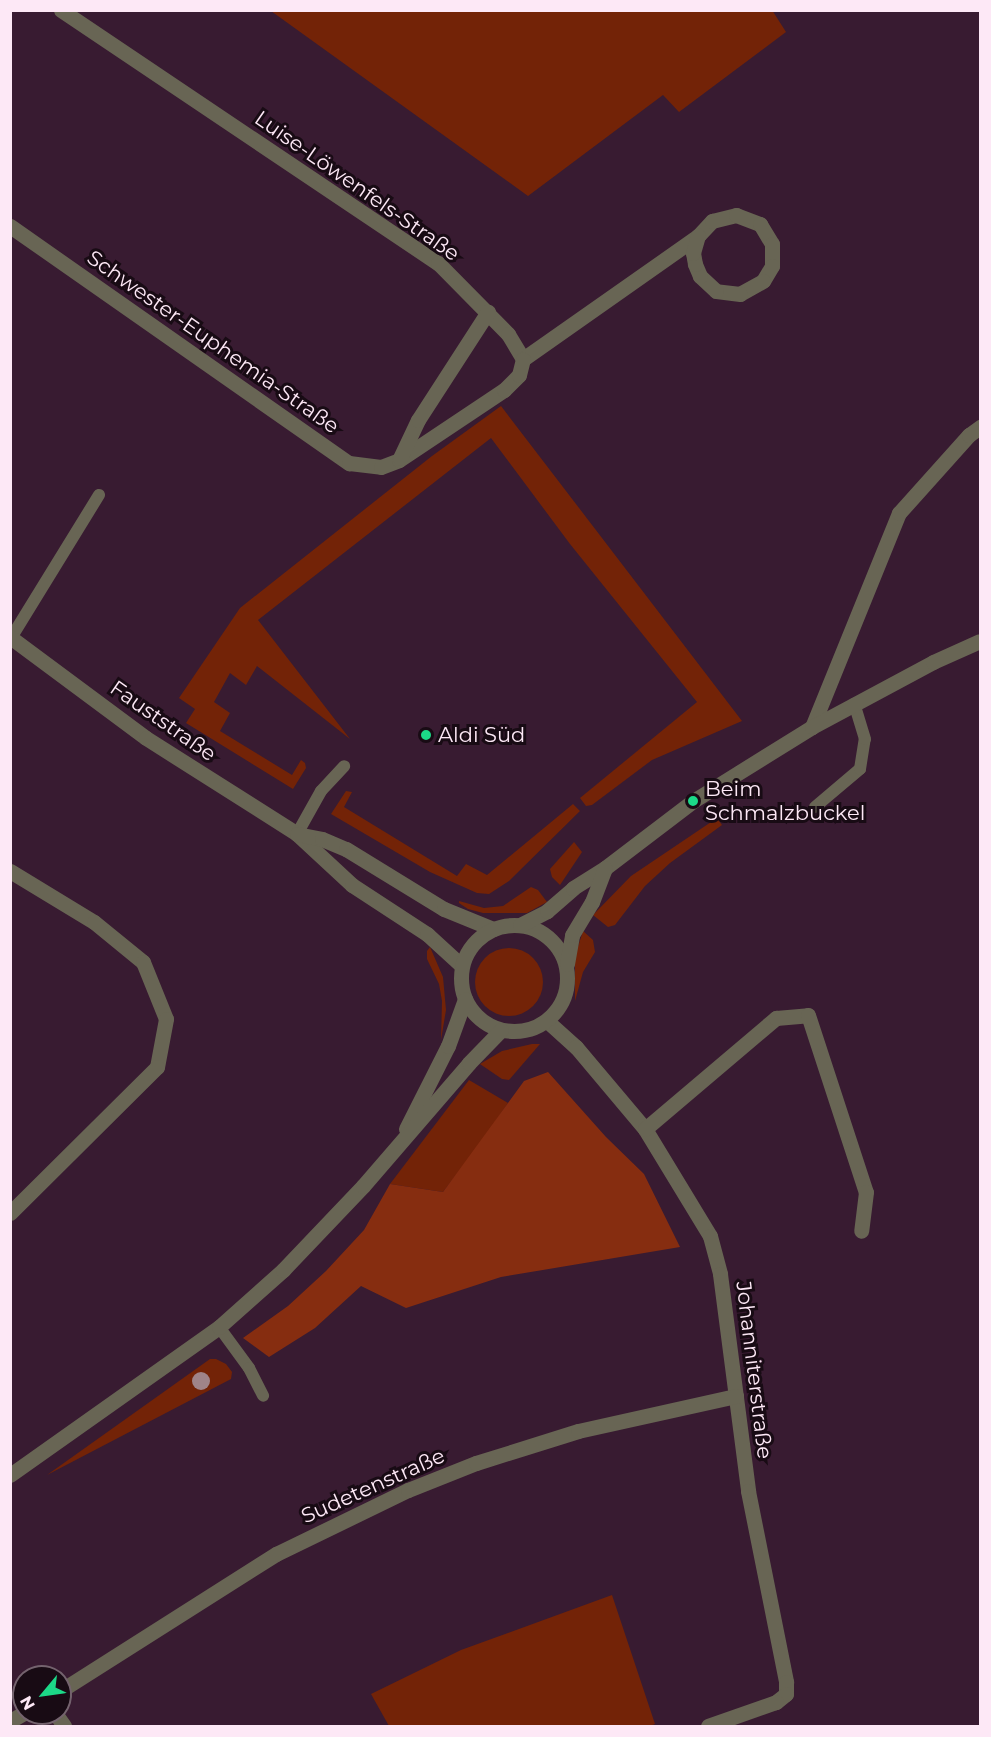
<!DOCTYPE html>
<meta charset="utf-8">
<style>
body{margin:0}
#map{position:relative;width:991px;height:1737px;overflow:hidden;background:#381b31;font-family:Montserrat,sans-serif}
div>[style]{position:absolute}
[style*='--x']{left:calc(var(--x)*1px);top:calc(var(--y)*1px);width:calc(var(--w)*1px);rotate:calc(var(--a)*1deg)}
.green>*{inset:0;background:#732307}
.round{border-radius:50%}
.forest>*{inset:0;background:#862d10}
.service>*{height:12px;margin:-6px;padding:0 6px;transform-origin:6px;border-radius:6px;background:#686554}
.minor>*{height:15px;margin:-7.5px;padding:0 7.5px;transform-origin:7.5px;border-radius:7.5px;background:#686554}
.tertiary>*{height:15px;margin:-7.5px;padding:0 7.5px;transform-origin:7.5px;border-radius:7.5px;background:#686554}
.tertiary>.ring{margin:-7.5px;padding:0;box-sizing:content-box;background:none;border:15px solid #686554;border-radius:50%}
.trees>*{width:18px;height:18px;margin:-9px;border-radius:50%;background:#9f8489}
.dots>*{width:16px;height:16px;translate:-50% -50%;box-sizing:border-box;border:3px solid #180b14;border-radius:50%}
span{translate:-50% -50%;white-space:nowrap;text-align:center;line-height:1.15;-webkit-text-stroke:6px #180b14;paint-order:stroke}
.street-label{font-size:21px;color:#fde8f6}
.poi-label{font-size:21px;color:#fde8f6}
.left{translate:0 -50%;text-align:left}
.frame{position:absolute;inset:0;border:12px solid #fde8f6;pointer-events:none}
.north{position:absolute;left:12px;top:1665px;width:60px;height:60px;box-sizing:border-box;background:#180b14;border:2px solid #74636e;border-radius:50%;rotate:241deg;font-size:16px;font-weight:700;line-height:24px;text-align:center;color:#fde8f6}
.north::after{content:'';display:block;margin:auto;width:21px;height:27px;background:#1cd988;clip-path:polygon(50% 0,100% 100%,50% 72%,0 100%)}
</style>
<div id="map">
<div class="green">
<div style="clip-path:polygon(772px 10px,786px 32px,679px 112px,663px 95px,528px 196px,271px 11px)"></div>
<div style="clip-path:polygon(501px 406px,742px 721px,652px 760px,592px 805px,586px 806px,580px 798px,697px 702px,570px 544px,491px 438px,258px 620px,350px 739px,257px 666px,246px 685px,230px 673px,214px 702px,230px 713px,220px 731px,292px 775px,301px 760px,305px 763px,306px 768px,293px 789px,186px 723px,195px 709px,179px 698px,240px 608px,432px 456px)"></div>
<div style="clip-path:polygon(346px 791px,352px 792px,344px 807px,457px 876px,466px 864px,487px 875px,573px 804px,580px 811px,509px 881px,489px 894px,477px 893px,430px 872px,331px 814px)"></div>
<div style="clip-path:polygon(717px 818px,722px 825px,670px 863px,645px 886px,615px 925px,608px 927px,593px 915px,631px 876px)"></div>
<div style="clip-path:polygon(574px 842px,582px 852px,560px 885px,552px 877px,550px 869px)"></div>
<div style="clip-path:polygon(531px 887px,538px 890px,547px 902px,527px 913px,483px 913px,468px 909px,459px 903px,459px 901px,484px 908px,503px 906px)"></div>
<div style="clip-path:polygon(583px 931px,593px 940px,595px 952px,583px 972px,575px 1001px,575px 956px)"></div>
<div style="clip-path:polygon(430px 947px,443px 977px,446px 1010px,441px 1040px,442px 1001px,439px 984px,427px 959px,427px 951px)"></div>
<div class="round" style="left:475px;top:948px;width:68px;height:68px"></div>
<div style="clip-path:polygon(532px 1044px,540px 1044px,509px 1080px,502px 1079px,480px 1064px,502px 1051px)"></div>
<div style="clip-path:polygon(469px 1080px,508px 1103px,482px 1141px,443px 1192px,390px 1184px)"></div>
<div style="clip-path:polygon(210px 1359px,216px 1359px,226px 1364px,232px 1372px,231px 1379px,47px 1475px)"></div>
<div style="clip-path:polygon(612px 1595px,655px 1724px,650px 1726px,389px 1726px,371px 1694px,461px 1650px)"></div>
</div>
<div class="forest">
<div style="clip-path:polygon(548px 1072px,606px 1137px,644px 1174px,680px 1247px,501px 1277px,406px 1308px,361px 1286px,315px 1328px,269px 1357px,243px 1338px,288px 1306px,326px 1271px,364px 1230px,390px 1184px,443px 1192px,524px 1081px)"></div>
</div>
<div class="service">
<div style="--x:11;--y:638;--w:168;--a:-58.4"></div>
<div style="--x:815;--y:807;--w:59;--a:-40.2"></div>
<div style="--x:860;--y:769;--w:30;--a:-81"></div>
<div style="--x:865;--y:739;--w:37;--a:-107"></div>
<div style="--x:297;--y:834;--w:49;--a:-60.8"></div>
<div style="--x:321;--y:791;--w:34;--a:-47"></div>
<div style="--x:219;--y:1327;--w:51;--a:53.8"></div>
<div style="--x:249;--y:1368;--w:31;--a:63"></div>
</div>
<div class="minor">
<div style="--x:61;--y:10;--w:454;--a:33.9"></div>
<div style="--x:438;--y:263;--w:100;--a:45.4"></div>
<div style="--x:508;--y:334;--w:29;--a:59"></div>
<div style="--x:523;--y:359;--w:214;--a:-35.1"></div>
<div style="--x:698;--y:236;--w:21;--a:-47"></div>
<div style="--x:712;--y:221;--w:25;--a:-14"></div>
<div style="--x:736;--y:215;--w:26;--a:21"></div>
<div style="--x:760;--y:224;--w:23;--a:59"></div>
<div style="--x:772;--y:244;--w:22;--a:90"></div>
<div style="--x:772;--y:266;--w:17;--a:121"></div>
<div style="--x:763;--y:281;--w:26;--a:151"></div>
<div style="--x:740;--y:294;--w:24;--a:-173"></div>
<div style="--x:716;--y:291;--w:22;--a:-137"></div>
<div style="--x:700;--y:276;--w:13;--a:-113"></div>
<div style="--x:695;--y:264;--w:11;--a:-100"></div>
<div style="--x:693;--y:253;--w:18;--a:-74"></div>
<div style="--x:10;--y:226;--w:414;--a:35"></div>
<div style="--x:349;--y:463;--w:32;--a:7"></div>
<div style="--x:381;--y:467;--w:19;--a:-21"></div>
<div style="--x:399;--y:460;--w:126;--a:-33.7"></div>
<div style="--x:504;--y:390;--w:21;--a:-45"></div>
<div style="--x:519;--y:375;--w:16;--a:-76"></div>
<div style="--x:400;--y:458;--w:42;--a:-64.7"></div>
<div style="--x:418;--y:420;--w:129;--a:-57.1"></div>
<div style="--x:10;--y:637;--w:169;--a:36.6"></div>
<div style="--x:146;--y:738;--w:179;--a:32.4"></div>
<div style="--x:297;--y:834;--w:75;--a:42.8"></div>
<div style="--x:352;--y:885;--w:90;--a:33.2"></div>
<div style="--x:427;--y:934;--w:47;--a:42.4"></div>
<div style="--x:812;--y:727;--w:231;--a:-67.9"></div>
<div style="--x:899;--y:513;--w:105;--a:-48.1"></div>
<div style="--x:969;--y:435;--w:14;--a:-36"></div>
<div style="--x:297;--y:834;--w:25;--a:11"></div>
<div style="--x:322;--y:839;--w:26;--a:23"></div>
<div style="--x:346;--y:849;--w:115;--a:31.5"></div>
<div style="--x:444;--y:909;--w:53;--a:22.2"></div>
<div style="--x:10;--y:871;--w:98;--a:31.3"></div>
<div style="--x:94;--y:922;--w:63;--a:39.2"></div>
<div style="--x:143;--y:962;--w:61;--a:68"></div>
<div style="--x:166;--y:1019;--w:49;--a:100.6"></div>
<div style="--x:157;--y:1067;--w:207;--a:135.2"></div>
<div style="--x:547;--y:1021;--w:39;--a:42"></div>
<div style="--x:576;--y:1047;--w:107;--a:49.9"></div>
<div style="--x:645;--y:1129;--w:125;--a:58.7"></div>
<div style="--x:710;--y:1236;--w:39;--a:75"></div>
<div style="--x:720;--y:1274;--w:219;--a:82.6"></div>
<div style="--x:748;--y:1491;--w:195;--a:78.7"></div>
<div style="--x:786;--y:1682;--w:12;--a:90"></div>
<div style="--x:786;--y:1694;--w:13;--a:141"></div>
<div style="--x:776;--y:1702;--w:72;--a:160.6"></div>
<div style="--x:645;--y:1129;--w:172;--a:-40.3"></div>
<div style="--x:776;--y:1018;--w:32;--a:-5"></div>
<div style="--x:808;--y:1015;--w:186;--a:71.9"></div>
<div style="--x:866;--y:1192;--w:39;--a:97"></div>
<div style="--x:60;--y:1691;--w:256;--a:-32.4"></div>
<div style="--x:276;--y:1554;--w:147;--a:-25.9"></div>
<div style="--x:408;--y:1490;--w:73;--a:-21.7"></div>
<div style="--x:476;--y:1463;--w:107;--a:-17.4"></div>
<div style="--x:578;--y:1431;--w:162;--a:-12.5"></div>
<div style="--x:55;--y:1713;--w:16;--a:55"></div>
<div style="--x:10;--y:1721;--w:16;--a:-30"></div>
</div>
<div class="tertiary">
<div class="ring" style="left:461px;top:925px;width:91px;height:91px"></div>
<div style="--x:520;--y:925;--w:30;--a:-27"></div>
<div style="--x:547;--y:911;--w:35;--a:-41"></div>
<div style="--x:573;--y:888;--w:38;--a:-32"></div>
<div style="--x:605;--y:868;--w:111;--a:-37.3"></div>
<div style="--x:693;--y:801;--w:140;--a:-31.9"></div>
<div style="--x:812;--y:727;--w:137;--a:-28.2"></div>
<div style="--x:933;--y:662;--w:51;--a:-24.1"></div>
<div style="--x:567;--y:964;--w:29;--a:-80"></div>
<div style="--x:572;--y:935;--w:39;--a:-59"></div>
<div style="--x:592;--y:902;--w:36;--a:-69"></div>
<div style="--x:406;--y:1129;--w:93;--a:-63.2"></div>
<div style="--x:448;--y:1046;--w:50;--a:-70.1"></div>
<div style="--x:10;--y:1475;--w:256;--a:-35.3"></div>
<div style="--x:219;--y:1327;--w:86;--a:-41.7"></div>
<div style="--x:283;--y:1270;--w:116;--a:-46.4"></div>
<div style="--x:363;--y:1186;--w:162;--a:-49.2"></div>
<div style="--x:469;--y:1063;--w:46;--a:-45.9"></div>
</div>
<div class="trees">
<div style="left:201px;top:1381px"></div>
</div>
<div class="dots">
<div style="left:426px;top:735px;background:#1cd988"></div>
<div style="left:693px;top:801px;background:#1cd988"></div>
</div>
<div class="street-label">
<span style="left:357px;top:186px;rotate:35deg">Luise-Löwenfels-Straße</span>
<span style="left:213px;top:342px;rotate:35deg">Schwester-Euphemia-Straße</span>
<span style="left:163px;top:721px;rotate:35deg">Fauststraße</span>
<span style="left:754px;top:1370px;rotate:83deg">Johanniterstraße</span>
<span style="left:373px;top:1486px;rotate:-24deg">Sudetenstraße</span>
</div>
<div class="poi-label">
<span class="left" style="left:438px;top:735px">Aldi Süd</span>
<span class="left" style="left:705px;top:801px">Beim<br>Schmalzbuckel</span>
</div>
<div class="frame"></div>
<div class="north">N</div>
</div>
